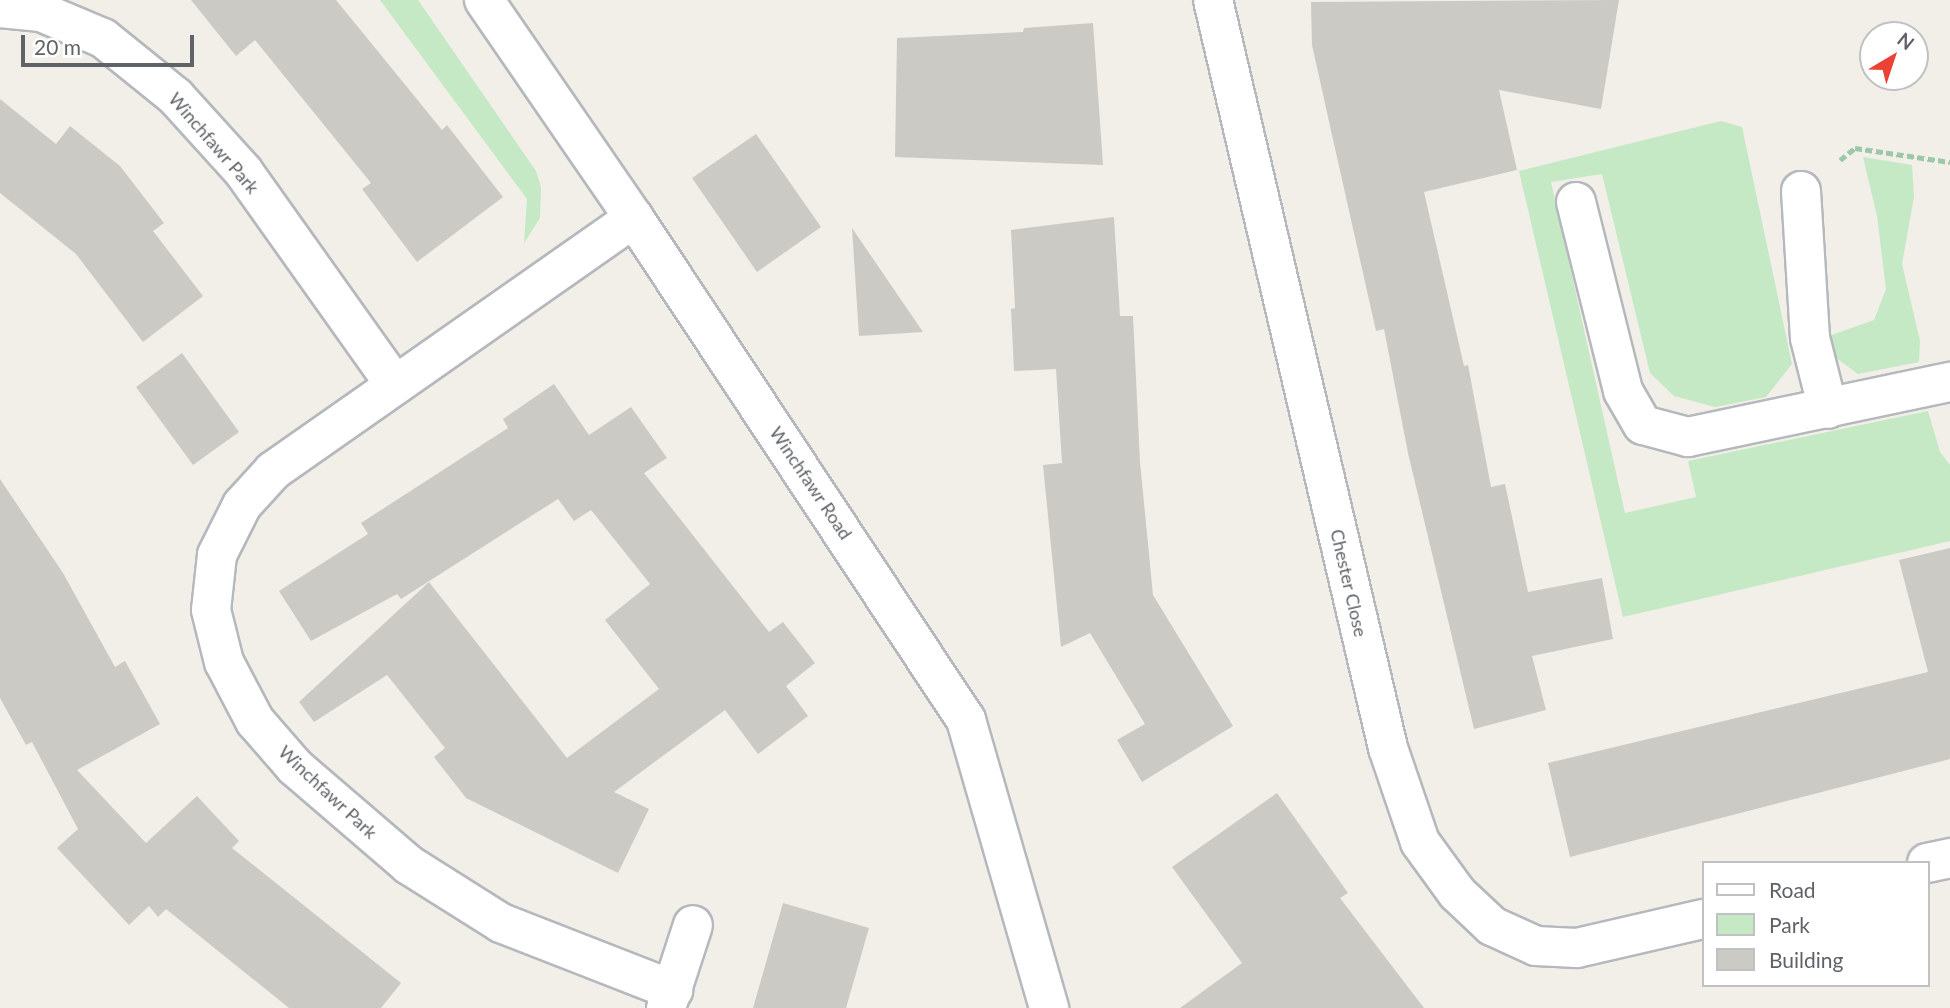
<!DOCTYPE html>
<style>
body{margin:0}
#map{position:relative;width:1950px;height:1008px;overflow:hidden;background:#f1efe8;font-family:Lato,sans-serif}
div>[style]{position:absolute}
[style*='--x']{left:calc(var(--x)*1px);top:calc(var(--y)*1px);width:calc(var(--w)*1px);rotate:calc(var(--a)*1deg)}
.green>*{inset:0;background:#c5e8c5}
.building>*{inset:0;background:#cccac5}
.path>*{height:4.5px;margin-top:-2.25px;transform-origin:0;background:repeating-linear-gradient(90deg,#9cc7a9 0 7px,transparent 0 10.5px)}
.roads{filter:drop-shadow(2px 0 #b5b8bc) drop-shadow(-2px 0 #b5b8bc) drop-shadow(0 2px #b5b8bc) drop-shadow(0 -2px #b5b8bc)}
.minor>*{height:38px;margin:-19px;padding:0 19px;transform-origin:19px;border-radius:19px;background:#fff}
span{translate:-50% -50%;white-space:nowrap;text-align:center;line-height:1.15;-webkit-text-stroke:5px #fff;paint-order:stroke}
.street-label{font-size:18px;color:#5f6368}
.legend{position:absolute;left:1702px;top:861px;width:228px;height:126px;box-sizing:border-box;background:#fff;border:2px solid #bfc1c3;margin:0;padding:9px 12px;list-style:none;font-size:21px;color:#5f6368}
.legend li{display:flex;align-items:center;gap:14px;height:35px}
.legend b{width:35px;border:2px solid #bfc1c3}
.north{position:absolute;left:1859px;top:21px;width:70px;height:70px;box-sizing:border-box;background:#fff;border:2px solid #bfc1c3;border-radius:50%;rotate:39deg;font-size:19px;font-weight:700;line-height:28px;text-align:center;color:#5f6368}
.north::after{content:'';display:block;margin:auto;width:24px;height:32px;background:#ea4335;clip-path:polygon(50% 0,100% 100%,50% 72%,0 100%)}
.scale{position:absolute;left:21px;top:35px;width:173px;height:32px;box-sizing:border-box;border:4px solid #5f6368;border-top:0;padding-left:9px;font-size:21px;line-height:24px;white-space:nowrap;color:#5f6368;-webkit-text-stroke:5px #fff;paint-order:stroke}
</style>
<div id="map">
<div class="green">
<div style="clip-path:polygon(380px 0,418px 0,536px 171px,541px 187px,540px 218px,524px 243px,527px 199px)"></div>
<div style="clip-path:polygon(1721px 121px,1742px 127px,1792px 364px,1766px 397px,1715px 407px,1674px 396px,1650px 373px,1602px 174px,1551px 182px,1625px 513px,1696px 497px,1688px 461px,1928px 411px,1940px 452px,1950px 465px,1950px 541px,1623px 617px,1519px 171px)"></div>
<div style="clip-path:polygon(1863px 157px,1912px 165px,1914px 197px,1902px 264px,1920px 341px,1919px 362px,1858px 374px,1835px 357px,1826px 337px,1874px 320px,1886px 289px,1877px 216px)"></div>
</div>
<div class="building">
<div style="clip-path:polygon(191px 0,336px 0,442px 130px,447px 125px,503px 197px,417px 262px,362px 189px,371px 183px,255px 40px,236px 56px)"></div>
<div style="clip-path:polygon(1619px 0,1601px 109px,1499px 90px,1517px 170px,1424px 192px,1464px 366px,1468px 365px,1491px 487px,1505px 484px,1528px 592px,1602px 578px,1613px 639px,1532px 656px,1546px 710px,1474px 729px,1408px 453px,1384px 329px,1376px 331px,1332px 135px,1312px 45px,1311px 2px)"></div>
<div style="clip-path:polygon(1093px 23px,1103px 165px,895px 157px,897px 38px,1023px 32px,1024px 28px)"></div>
<div style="clip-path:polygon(0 99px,56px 144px,70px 126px,120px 166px,164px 223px,153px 231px,203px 296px,143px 342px,76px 254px,0 193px)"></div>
<div style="clip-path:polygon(756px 134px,821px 227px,757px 272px,692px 178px)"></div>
<div style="clip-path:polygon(1114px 217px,1120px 316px,1133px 316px,1140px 462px,1153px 595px,1233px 726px,1142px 782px,1117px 740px,1145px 724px,1090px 633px,1061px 647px,1043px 465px,1062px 463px,1056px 369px,1014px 371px,1011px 309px,1015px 308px,1011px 230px)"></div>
<div style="clip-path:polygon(852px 228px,923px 332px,859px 336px)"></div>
<div style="clip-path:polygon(182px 353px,239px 432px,193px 465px,136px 387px)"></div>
<div style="clip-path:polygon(554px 384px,589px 435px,631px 407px,667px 458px,644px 473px,769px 632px,783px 622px,815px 663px,786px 686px,808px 716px,758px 754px,725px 710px,614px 792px,649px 809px,618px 873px,466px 798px,434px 757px,445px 748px,387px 675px,314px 722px,299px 702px,429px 582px,567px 758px,659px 689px,605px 620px,650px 584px,591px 510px,574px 521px,558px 499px,401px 599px,397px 594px,311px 641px,279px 591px,368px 534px,361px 523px,508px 428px,503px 419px)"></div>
<div style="clip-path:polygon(0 479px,63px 573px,115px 667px,125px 661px,160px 724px,77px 770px,146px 843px,197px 796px,239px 841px,232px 848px,401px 983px,381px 1008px,289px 1008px,166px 909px,158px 917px,149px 906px,129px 925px,57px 848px,78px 829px,32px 742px,26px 745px,0 698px)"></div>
<div style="clip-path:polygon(1950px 548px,1950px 759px,1570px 857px,1548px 763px,1928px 672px,1899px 560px)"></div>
<div style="clip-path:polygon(1277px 793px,1348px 893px,1340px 898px,1424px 1008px,1180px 1008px,1242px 963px,1172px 867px)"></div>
<div style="clip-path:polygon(783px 903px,869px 928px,846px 1008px,753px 1008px)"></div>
</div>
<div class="path">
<div style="--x:1840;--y:160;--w:19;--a:-39"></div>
<div style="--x:1855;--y:148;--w:96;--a:8.4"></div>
</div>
<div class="roads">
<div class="minor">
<div style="--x:484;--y:0;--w:265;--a:55.5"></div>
<div style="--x:634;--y:218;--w:602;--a:56.52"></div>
<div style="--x:966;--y:720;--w:300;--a:73.9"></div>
<div style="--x:1213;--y:0;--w:768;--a:76.83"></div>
<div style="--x:1388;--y:748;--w:99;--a:71.2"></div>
<div style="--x:1420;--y:842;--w:63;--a:54"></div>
<div style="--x:1457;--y:893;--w:48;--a:43.3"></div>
<div style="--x:1492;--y:926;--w:48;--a:24.4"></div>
<div style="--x:1536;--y:946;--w:41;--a:2.8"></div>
<div style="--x:1577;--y:948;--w:129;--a:-13"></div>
<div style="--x:0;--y:8;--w:41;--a:5.6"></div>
<div style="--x:41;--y:12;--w:67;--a:22.8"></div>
<div style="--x:103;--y:38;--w:94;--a:38.9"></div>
<div style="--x:176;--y:97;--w:100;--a:47.8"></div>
<div style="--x:243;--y:171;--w:262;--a:54.6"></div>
<div style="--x:1801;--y:191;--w:147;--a:86.5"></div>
<div style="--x:1810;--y:338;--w:73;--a:75.8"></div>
<div style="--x:1576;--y:202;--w:195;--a:76"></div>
<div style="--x:1623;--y:391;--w:39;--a:60"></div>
<div style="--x:1643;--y:425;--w:47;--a:14.9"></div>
<div style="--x:1688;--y:437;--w:268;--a:-11.9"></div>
<div style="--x:634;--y:218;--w:441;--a:145"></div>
<div style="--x:273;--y:471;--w:46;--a:132.4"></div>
<div style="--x:242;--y:505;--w:56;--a:116.6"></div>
<div style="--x:217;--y:555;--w:55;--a:96.2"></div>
<div style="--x:211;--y:610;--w:54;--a:76"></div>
<div style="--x:224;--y:662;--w:67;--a:62.3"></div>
<div style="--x:255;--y:721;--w:61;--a:49"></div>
<div style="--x:295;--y:767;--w:150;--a:40.7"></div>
<div style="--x:409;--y:865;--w:109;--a:32.2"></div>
<div style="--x:501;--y:923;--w:185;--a:21.3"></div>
<div style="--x:1927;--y:863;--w:24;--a:-12"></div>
<div style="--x:666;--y:1008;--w:87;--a:-72"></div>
</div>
</div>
<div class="street-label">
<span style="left:214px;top:143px;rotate:49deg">Winchfawr Park</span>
<span style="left:811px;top:483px;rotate:56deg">Winchfawr Road</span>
<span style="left:1349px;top:583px;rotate:77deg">Chester Close</span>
<span style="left:328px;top:792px;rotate:43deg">Winchfawr Park</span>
</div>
<ul class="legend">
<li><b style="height:9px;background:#fff"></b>Road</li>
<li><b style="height:19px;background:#c5e8c5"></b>Park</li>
<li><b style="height:19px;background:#cccac5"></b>Building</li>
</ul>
<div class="north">N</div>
<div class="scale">20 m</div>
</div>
